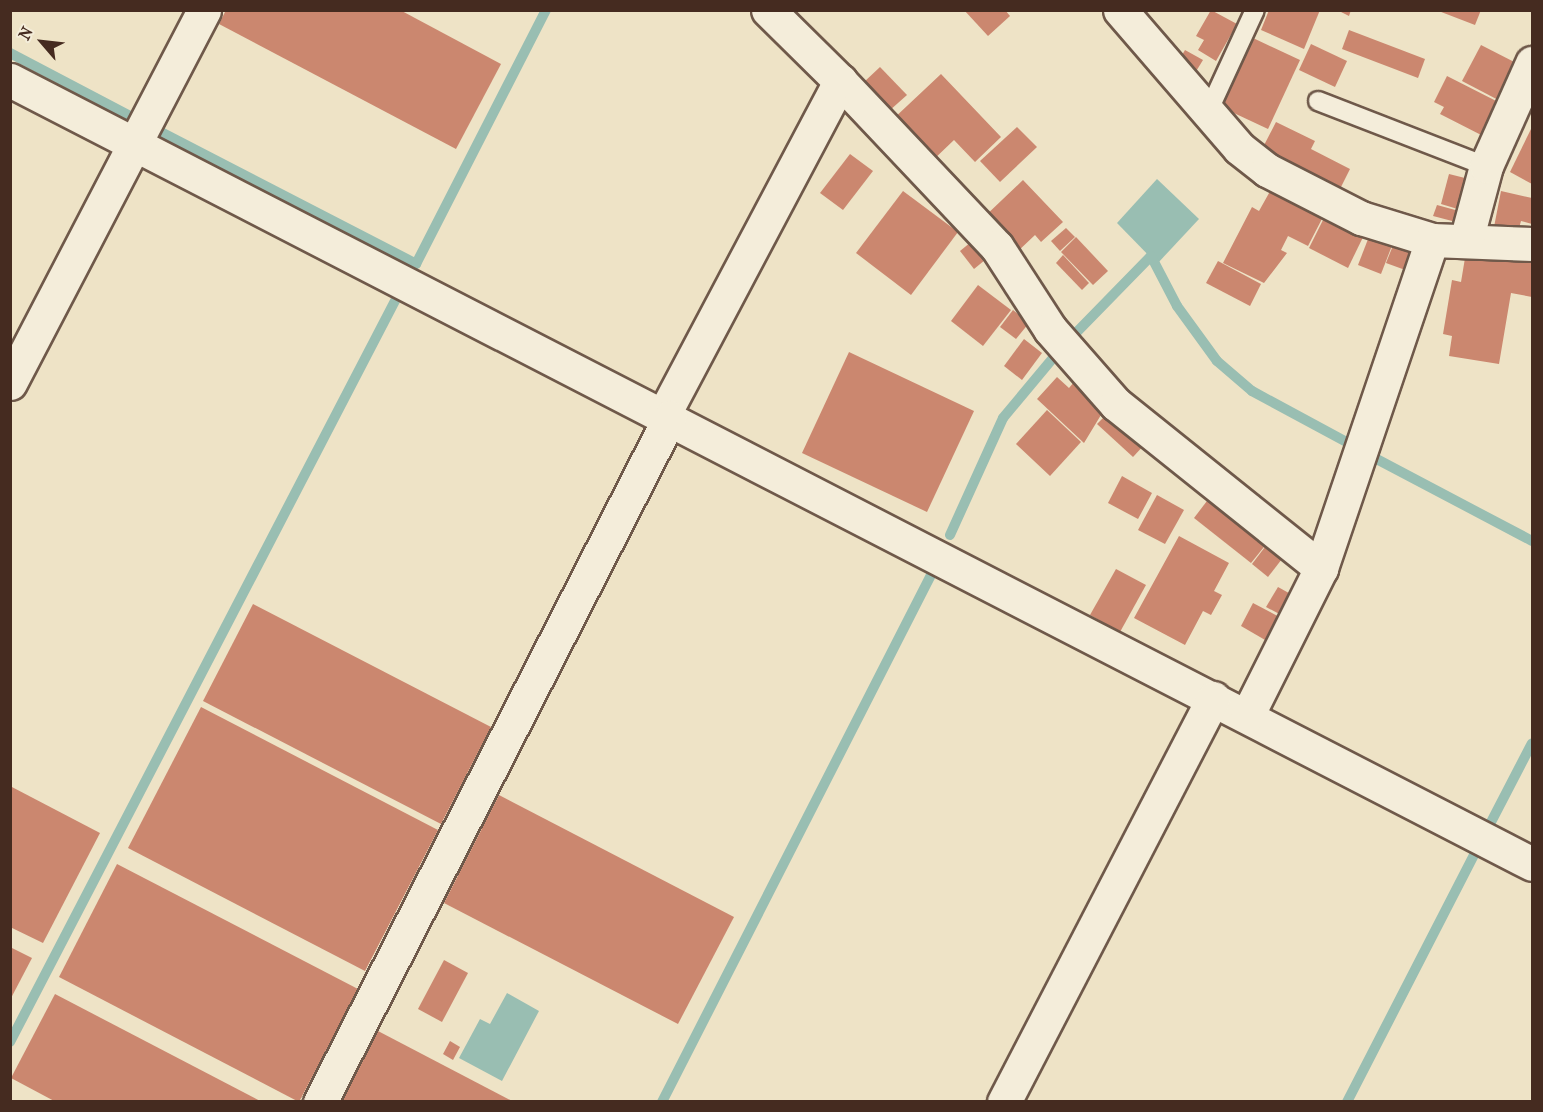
<!DOCTYPE html>
<style>
body{margin:0}
#map{position:relative;width:1543px;height:1112px;overflow:hidden;background:#eee3c6;font-family:"IM FELL French Canon",serif}
div>[style]{position:absolute}
[style*='--x']{left:calc(var(--x)*1px);top:calc(var(--y)*1px);width:calc(var(--w)*1px);rotate:calc(var(--a)*1deg)}
.water>*{inset:0;background:#99beb2}
.stream>*{height:10px;margin:-5px;padding:0 5px;transform-origin:5px;border-radius:5px;background:#99beb2}
.building>*{inset:0;background:#cb876f}
.roads{filter:drop-shadow(2px 0 #6f594a) drop-shadow(-2px 0 #6f594a) drop-shadow(0 2px #6f594a) drop-shadow(0 -2px #6f594a)}
.service>*{height:18px;margin:-9px;padding:0 9px;transform-origin:9px;border-radius:9px;background:#f4edda}
.minor>*{height:33px;margin:-16.5px;padding:0 16.5px;transform-origin:16.5px;border-radius:16.5px;background:#f4edda}
span{translate:-50% -50%;white-space:nowrap;text-align:center;line-height:1.15;-webkit-text-stroke:6px #f4edda;paint-order:stroke}
.frame{position:absolute;inset:0;border:12px solid #452b20;pointer-events:none}
.north{position:absolute;left:12px;top:12px;width:60px;height:60px;-webkit-text-stroke:4px #f4edda;paint-order:stroke;rotate:298deg;font-size:16px;font-weight:700;line-height:24px;text-align:center;color:#452b20}
.north::after{content:'';display:block;margin:auto;width:21px;height:27px;background:#452b20;clip-path:polygon(50% 0,100% 100%,50% 72%,0 100%)}
</style>
<div id="map">
<div class="water">
<div style="clip-path:polygon(1157px 179px,1199px 219px,1157px 264px,1117px 223px)"></div>
<div style="clip-path:polygon(507px 993px,539px 1011px,502px 1081px,459px 1058px,480px 1019px,490px 1024px)"></div>
</div>
<div class="stream">
<div style="--x:10;--y:53;--w:136;--a:27.7"></div>
<div style="--x:155;--y:129;--w:294;--a:27.3"></div>
<div style="--x:416;--y:264;--w:285;--a:-62.9"></div>
<div style="--x:1070;--y:339;--w:116;--a:-45.7"></div>
<div style="--x:1151;--y:256;--w:56;--a:62.5"></div>
<div style="--x:1177;--y:306;--w:68;--a:54"></div>
<div style="--x:1217;--y:361;--w:46;--a:40.6"></div>
<div style="--x:1252;--y:391;--w:114;--a:28.4"></div>
<div style="--x:1369;--y:455;--w:184;--a:27.8"></div>
<div style="--x:950;--y:535;--w:128;--a:-65.6"></div>
<div style="--x:1003;--y:418;--w:86;--a:-50.2"></div>
<div style="--x:1489;--y:826;--w:93;--a:-62.6"></div>
<div style="--x:10;--y:1042;--w:835;--a:-62.55"></div>
<div style="--x:662;--y:1102;--w:592;--a:-62.96"></div>
<div style="--x:1347;--y:1102;--w:280;--a:-62.8"></div>
</div>
<div class="building">
<div style="clip-path:polygon(226px 10px,400px 10px,501px 64px,456px 149px,219px 24px)"></div>
<div style="clip-path:polygon(964px 10px,1005px 10px,1010px 16px,988px 36px)"></div>
<div style="clip-path:polygon(1211px 10px,1237px 24px,1216px 61px,1198px 50px,1204px 40px,1196px 36px)"></div>
<div style="clip-path:polygon(1269px 10px,1320px 10px,1304px 49px,1261px 30px)"></div>
<div style="clip-path:polygon(1337px 10px,1351px 10px,1349px 16px)"></div>
<div style="clip-path:polygon(1436px 10px,1481px 10px,1475px 25px)"></div>
<div style="clip-path:polygon(1349px 30px,1425px 59px,1418px 78px,1342px 49px)"></div>
<div style="clip-path:polygon(1253px 38px,1300px 60px,1268px 129px,1221px 107px)"></div>
<div style="clip-path:polygon(1311px 44px,1347px 61px,1335px 87px,1299px 70px)"></div>
<div style="clip-path:polygon(1481px 45px,1524px 67px,1506px 104px,1462px 81px)"></div>
<div style="clip-path:polygon(1185px 50px,1203px 60px,1195px 73px,1178px 62px)"></div>
<div style="clip-path:polygon(880px 67px,907px 95px,889px 111px,863px 83px)"></div>
<div style="clip-path:polygon(941px 74px,1001px 137px,975px 162px,954px 140px,931px 162px,891px 121px)"></div>
<div style="clip-path:polygon(1447px 76px,1506px 106px,1489px 139px,1440px 114px,1444px 107px,1434px 102px)"></div>
<div style="clip-path:polygon(1276px 122px,1315px 141px,1311px 149px,1350px 169px,1338px 193px,1260px 153px)"></div>
<div style="clip-path:polygon(1017px 127px,1037px 147px,1000px 182px,980px 161px)"></div>
<div style="clip-path:polygon(1532px 127px,1532px 184px,1510px 172px)"></div>
<div style="clip-path:polygon(850px 154px,873px 171px,843px 210px,820px 193px)"></div>
<div style="clip-path:polygon(1449px 174px,1469px 179px,1461px 210px,1441px 204px)"></div>
<div style="clip-path:polygon(1023px 180px,1063px 222px,1041px 242px,1035px 235px,1015px 254px,982px 219px)"></div>
<div style="clip-path:polygon(1273px 186px,1325px 213px,1308px 246px,1288px 236px,1281px 250px,1287px 253px,1264px 283px,1223px 263px,1252px 207px,1259px 211px)"></div>
<div style="clip-path:polygon(903px 191px,958px 232px,911px 295px,856px 253px)"></div>
<div style="clip-path:polygon(1501px 191px,1532px 198px,1532px 224px,1521px 221px,1518px 232px,1494px 227px)"></div>
<div style="clip-path:polygon(1437px 205px,1459px 211px,1456px 222px,1433px 216px)"></div>
<div style="clip-path:polygon(1326px 214px,1365px 233px,1348px 268px,1309px 248px)"></div>
<div style="clip-path:polygon(1066px 228px,1075px 237px,1060px 251px,1051px 241px)"></div>
<div style="clip-path:polygon(1370px 234px,1393px 243px,1381px 274px,1358px 265px)"></div>
<div style="clip-path:polygon(1076px 237px,1108px 271px,1093px 285px,1061px 252px)"></div>
<div style="clip-path:polygon(971px 242px,985px 260px,974px 269px,960px 251px)"></div>
<div style="clip-path:polygon(1394px 243px,1416px 251px,1408px 271px,1386px 263px)"></div>
<div style="clip-path:polygon(1063px 255px,1089px 283px,1082px 290px,1056px 263px)"></div>
<div style="clip-path:polygon(1465px 258px,1532px 263px,1532px 297px,1511px 293px,1499px 364px,1449px 356px,1452px 336px,1443px 334px,1452px 280px,1461px 282px)"></div>
<div style="clip-path:polygon(1218px 261px,1261px 284px,1250px 306px,1206px 283px)"></div>
<div style="clip-path:polygon(978px 285px,1011px 310px,983px 346px,951px 321px)"></div>
<div style="clip-path:polygon(1013px 310px,1029px 323px,1016px 339px,1000px 327px)"></div>
<div style="clip-path:polygon(1024px 339px,1042px 353px,1022px 380px,1004px 366px)"></div>
<div style="clip-path:polygon(849px 352px,974px 411px,927px 512px,802px 453px)"></div>
<div style="clip-path:polygon(1057px 377px,1069px 388px,1074px 382px,1104px 410px,1084px 443px,1037px 399px)"></div>
<div style="clip-path:polygon(1047px 410px,1081px 442px,1050px 476px,1016px 444px)"></div>
<div style="clip-path:polygon(1111px 410px,1146px 443px,1133px 457px,1097px 424px)"></div>
<div style="clip-path:polygon(1122px 476px,1152px 493px,1138px 519px,1108px 503px)"></div>
<div style="clip-path:polygon(1157px 495px,1184px 510px,1165px 544px,1138px 530px)"></div>
<div style="clip-path:polygon(1210px 497px,1268px 542px,1251px 563px,1194px 518px)"></div>
<div style="clip-path:polygon(1179px 536px,1229px 563px,1214px 591px,1222px 595px,1211px 615px,1203px 611px,1185px 645px,1134px 618px)"></div>
<div style="clip-path:polygon(1268px 543px,1285px 555px,1268px 577px,1252px 564px)"></div>
<div style="clip-path:polygon(1116px 569px,1146px 585px,1120px 632px,1090px 615px)"></div>
<div style="clip-path:polygon(1278px 587px,1296px 597px,1285px 617px,1266px 607px)"></div>
<div style="clip-path:polygon(1253px 603px,1285px 620px,1272px 644px,1241px 626px)"></div>
<div style="clip-path:polygon(253px 604px,491px 727px,441px 824px,203px 701px)"></div>
<div style="clip-path:polygon(201px 707px,438px 830px,365px 971px,128px 848px)"></div>
<div style="clip-path:polygon(10px 786px,100px 833px,43px 943px,10px 927px)"></div>
<div style="clip-path:polygon(499px 795px,734px 917px,678px 1024px,444px 903px)"></div>
<div style="clip-path:polygon(117px 864px,358px 989px,299px 1102px,59px 977px)"></div>
<div style="clip-path:polygon(10px 947px,32px 958px,10px 1000px)"></div>
<div style="clip-path:polygon(444px 960px,468px 973px,442px 1022px,418px 1009px)"></div>
<div style="clip-path:polygon(55px 994px,262px 1102px,56px 1102px,11px 1078px)"></div>
<div style="clip-path:polygon(378px 1031px,514px 1102px,342px 1102px)"></div>
<div style="clip-path:polygon(450px 1041px,460px 1047px,453px 1060px,443px 1054px)"></div>
</div>
<div class="roads">
<div class="service">
<div style="--x:1318;--y:101;--w:180;--a:21.2"></div>
<div style="--x:1208;--y:112;--w:112;--a:-65.3"></div>
</div>
<div class="minor">
<div style="--x:1120;--y:10;--w:182;--a:49.2"></div>
<div style="--x:1239;--y:148;--w:36;--a:38"></div>
<div style="--x:1267;--y:170;--w:106;--a:27.1"></div>
<div style="--x:1361;--y:218;--w:74;--a:17.2"></div>
<div style="--x:1432;--y:240;--w:100;--a:2.3"></div>
<div style="--x:10;--y:80;--w:1712;--a:27.25"></div>
<div style="--x:840;--y:81;--w:228;--a:46.6"></div>
<div style="--x:997;--y:247;--w:98;--a:57.1"></div>
<div style="--x:1050;--y:329;--w:100;--a:48.7"></div>
<div style="--x:1116;--y:404;--w:263;--a:38.7"></div>
<div style="--x:1467;--y:237;--w:73;--a:-75"></div>
<div style="--x:1486;--y:166;--w:113;--a:-65.9"></div>
<div style="--x:10;--y:383;--w:420;--a:-62.5"></div>
<div style="--x:664;--y:414;--w:377;--a:-62.1"></div>
<div style="--x:840;--y:81;--w:101;--a:-135.4"></div>
<div style="--x:1247;--y:716;--w:165;--a:-63.4"></div>
<div style="--x:1321;--y:568;--w:346;--a:-71.3"></div>
<div style="--x:320;--y:1102;--w:769;--a:-62.94"></div>
<div style="--x:1004;--y:1102;--w:455;--a:-62.6"></div>
</div>
</div>
<div class="frame"></div>
<div class="north">N</div>
</div>
